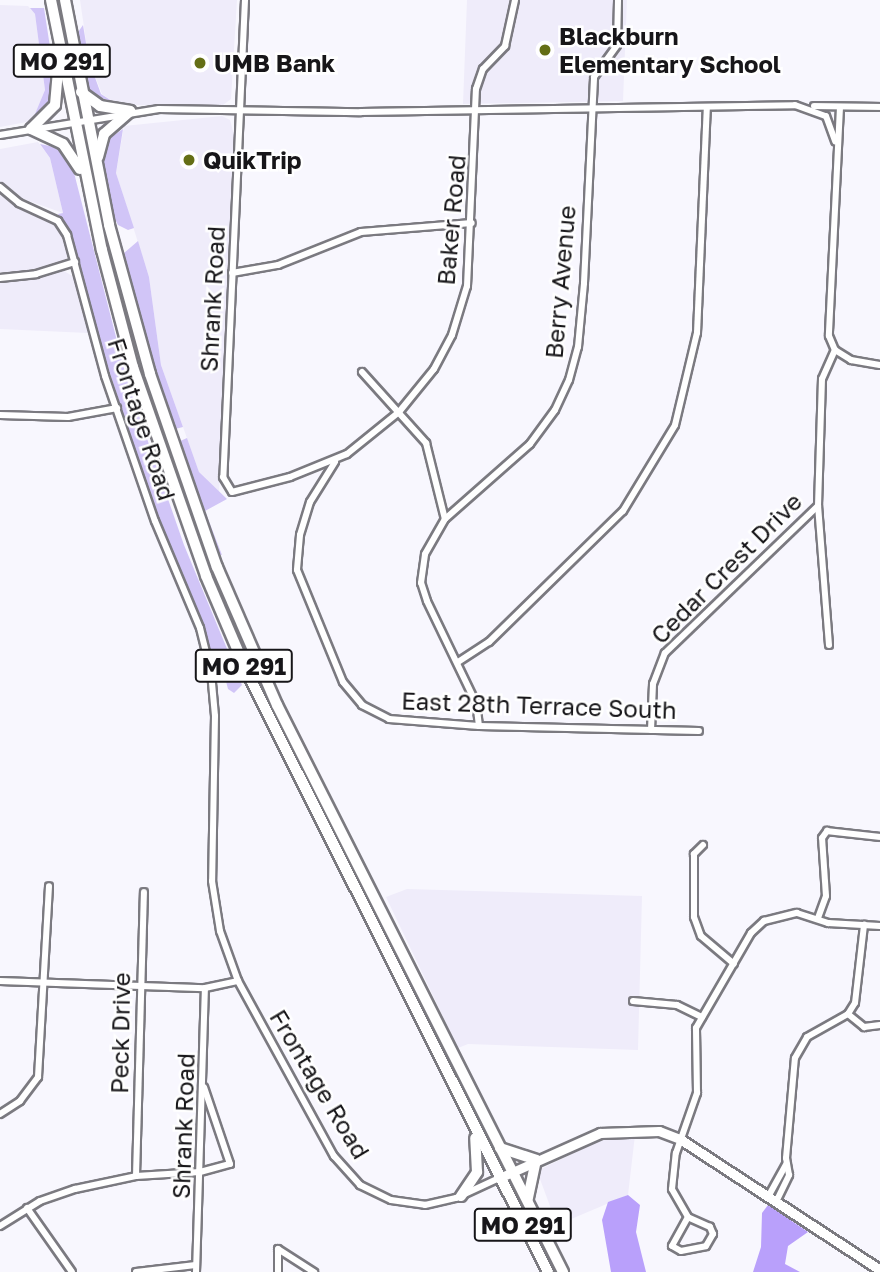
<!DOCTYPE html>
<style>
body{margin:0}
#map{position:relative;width:880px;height:1272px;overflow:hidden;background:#f8f7fe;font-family:"Golos Text",sans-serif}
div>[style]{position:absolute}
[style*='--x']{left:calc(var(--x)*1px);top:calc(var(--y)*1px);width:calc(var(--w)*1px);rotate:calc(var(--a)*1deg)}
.built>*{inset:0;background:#efecfa}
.green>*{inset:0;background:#d1c5f7}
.forest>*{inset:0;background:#b9a0fb}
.roads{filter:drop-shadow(2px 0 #7b7a80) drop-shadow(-2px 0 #7b7a80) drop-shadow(0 2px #7b7a80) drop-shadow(0 -2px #7b7a80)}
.minor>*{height:6px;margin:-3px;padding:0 3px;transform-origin:3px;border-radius:3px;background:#fff}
.secondary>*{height:9px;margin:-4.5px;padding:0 4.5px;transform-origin:4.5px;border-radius:4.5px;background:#fff}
.trunk>*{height:10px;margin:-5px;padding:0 5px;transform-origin:5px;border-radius:5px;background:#fff}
.dots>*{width:19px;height:19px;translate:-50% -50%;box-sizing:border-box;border:4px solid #fff;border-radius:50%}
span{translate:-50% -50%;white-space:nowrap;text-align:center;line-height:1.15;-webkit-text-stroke:5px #fff;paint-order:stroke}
.shield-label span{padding:2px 5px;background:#fff;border:2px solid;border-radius:5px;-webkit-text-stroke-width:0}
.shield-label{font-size:23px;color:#171619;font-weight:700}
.poi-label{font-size:24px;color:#171619;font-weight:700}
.left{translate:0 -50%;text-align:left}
.street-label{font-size:24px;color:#171619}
</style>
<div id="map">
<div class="built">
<div style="clip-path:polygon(80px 0,237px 0,231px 99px,223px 105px,118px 105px,102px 94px,89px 61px)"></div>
<div style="clip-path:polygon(467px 0,627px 0,623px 101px,463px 104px)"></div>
<div style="clip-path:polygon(0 5px,28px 6px,35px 14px,45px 90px,32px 121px,0 127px)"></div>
<div style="clip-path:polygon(222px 116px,230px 120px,235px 139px,219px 494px,199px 472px,161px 365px,149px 277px,116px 173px,124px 126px)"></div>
<div style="clip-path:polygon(38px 142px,50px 158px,63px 213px,15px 196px,0 183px,0 149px)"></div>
<div style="clip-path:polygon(0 195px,44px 215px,58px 226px,68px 255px,65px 261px,20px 273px,0 272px)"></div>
<div style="clip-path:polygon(64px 271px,74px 277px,88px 333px,0 329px,0 281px)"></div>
<div style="clip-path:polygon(407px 889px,642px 896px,638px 1050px,468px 1044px,458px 1048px,386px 897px)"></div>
<div style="clip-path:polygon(611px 1135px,635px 1135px,628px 1195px,557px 1225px,537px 1171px)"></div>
</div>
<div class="green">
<div style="clip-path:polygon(30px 8px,44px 8px,56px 86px,55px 97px,32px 121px,45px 90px,35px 14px)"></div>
<div style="clip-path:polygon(83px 25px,89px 61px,101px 94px,115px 103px,86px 92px,76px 35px)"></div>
<div style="clip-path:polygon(123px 129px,116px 173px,134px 228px,128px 230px,118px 225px,111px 211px,100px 161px,107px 140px)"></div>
<div style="clip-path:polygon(40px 144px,59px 148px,70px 157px,128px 384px,184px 545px,242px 685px,234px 693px,228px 689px,222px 666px,217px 664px,212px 671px,199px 621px,155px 511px,104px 355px,73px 239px,58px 214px,63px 213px,50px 158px)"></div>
<div style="clip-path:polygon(138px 241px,149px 277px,161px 365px,183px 427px,175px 429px,148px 353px,124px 253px)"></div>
<div style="clip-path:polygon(187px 438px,199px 472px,227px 499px,205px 511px,222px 555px,217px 554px,178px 442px)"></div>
</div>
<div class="forest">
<div style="clip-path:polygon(628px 1195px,640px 1205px,636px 1232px,646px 1272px,611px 1272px,602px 1220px,608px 1202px)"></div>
<div style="clip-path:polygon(768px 1205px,808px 1232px,788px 1246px,785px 1264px,800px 1272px,753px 1272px,761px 1247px,762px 1213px)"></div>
</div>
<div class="roads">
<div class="minor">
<div style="--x:245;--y:0;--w:478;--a:92.6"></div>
<div style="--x:223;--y:477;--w:17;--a:59"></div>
<div style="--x:232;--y:492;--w:60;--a:-14.5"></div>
<div style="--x:290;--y:477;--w:61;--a:-22"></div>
<div style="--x:347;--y:454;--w:67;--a:-38.9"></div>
<div style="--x:399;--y:412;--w:55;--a:-50.9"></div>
<div style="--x:434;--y:369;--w:38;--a:-62"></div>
<div style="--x:452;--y:335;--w:51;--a:-73"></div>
<div style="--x:467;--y:286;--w:197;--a:-87.4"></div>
<div style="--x:476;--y:89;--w:21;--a:-71"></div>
<div style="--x:483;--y:69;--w:32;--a:-46"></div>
<div style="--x:505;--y:46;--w:47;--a:-77.7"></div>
<div style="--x:814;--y:106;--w:66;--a:0.9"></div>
<div style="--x:840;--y:107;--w:229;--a:92.8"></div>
<div style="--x:829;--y:336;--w:15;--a:67"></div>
<div style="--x:835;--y:350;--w:19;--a:32"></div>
<div style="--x:851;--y:360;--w:29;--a:10"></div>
<div style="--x:0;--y:135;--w:161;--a:-9.3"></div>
<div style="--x:159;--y:109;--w:202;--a:0.9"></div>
<div style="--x:361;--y:112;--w:434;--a:-0.9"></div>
<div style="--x:795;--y:105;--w:33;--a:20"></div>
<div style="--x:826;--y:116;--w:27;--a:70"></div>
<div style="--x:0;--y:187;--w:25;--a:40"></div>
<div style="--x:19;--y:203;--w:43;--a:24.8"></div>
<div style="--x:58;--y:221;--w:17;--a:57"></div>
<div style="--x:67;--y:235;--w:146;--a:74.9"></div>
<div style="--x:105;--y:376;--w:153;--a:71"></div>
<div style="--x:155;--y:521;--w:116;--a:67.2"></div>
<div style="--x:200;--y:628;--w:45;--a:76"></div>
<div style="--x:211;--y:672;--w:44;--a:84.8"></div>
<div style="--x:215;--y:716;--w:165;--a:91"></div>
<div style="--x:212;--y:881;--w:51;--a:80.9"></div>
<div style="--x:220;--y:931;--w:53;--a:70.2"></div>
<div style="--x:238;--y:981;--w:200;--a:61.3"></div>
<div style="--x:334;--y:1156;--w:39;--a:48"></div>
<div style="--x:360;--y:1185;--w:34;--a:26"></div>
<div style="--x:391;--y:1200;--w:34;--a:8"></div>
<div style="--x:425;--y:1205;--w:32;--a:-13"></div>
<div style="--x:456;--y:1198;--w:47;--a:-24.9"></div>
<div style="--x:232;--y:273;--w:47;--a:-9.9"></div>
<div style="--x:278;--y:265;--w:89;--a:-21.7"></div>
<div style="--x:361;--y:232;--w:111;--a:-4.6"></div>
<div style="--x:0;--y:278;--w:36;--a:-6"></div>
<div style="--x:36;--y:274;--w:41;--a:-17.1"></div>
<div style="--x:362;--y:372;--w:96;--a:48"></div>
<div style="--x:426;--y:443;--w:78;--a:76"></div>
<div style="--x:0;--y:415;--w:68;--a:1.7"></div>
<div style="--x:68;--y:417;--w:50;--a:-10.4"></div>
<div style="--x:335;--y:462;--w:47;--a:122"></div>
<div style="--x:310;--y:502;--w:34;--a:107"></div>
<div style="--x:300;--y:535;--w:35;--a:95"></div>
<div style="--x:297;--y:570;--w:121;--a:67.7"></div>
<div style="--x:343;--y:682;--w:30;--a:50"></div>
<div style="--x:362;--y:705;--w:30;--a:27"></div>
<div style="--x:389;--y:719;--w:90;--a:4.4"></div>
<div style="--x:479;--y:726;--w:220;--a:1.3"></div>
<div style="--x:829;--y:645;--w:139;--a:-94.5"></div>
<div style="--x:818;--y:506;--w:127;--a:-88.2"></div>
<div style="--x:822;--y:379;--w:32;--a:-66"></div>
<div style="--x:458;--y:662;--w:37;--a:-33"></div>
<div style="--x:489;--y:642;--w:187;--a:-44.4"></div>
<div style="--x:623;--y:511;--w:100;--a:-58.8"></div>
<div style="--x:675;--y:425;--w:95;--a:-76.6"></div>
<div style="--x:697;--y:333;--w:226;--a:-87.5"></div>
<div style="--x:479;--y:726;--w:23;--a:-97"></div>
<div style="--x:476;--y:703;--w:113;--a:-115.7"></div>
<div style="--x:427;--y:601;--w:19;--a:-108"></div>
<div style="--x:421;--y:583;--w:29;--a:-82"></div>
<div style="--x:425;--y:554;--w:40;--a:-60.3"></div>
<div style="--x:445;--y:519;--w:113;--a:-41.4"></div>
<div style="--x:530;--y:444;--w:42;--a:-53.7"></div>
<div style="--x:555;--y:410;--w:33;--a:-65"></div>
<div style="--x:569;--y:380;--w:34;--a:-75"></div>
<div style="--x:578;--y:347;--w:64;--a:-84.6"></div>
<div style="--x:584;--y:283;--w:206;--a:-87.2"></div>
<div style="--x:594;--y:77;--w:39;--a:-54"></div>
<div style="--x:617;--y:45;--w:45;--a:-88.7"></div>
<div style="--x:651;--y:730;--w:46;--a:-87.5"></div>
<div style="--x:653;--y:684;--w:33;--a:-69"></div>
<div style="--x:665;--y:653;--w:212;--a:-43.9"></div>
<div style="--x:703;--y:845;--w:13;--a:135"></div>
<div style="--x:694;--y:854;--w:63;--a:90"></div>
<div style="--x:694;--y:917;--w:20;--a:70"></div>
<div style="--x:701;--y:936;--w:43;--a:40.3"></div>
<div style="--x:818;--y:918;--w:23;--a:-70"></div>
<div style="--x:826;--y:896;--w:58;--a:-93.9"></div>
<div style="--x:822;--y:838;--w:9;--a:-54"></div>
<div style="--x:827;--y:831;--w:53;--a:6.5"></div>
<div style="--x:0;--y:981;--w:205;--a:2"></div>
<div style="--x:205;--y:988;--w:34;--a:-12"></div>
<div style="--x:633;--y:1001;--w:44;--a:5.2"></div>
<div style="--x:677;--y:1005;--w:28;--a:26"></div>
<div style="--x:848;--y:1014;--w:21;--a:39"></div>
<div style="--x:864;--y:1027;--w:16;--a:-7"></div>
<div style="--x:0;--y:1114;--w:24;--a:-33"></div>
<div style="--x:20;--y:1101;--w:30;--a:-53"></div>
<div style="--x:38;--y:1077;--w:191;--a:-86.7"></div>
<div style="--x:136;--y:1176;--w:284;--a:-88.4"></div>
<div style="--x:768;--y:1197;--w:38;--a:-61"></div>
<div style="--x:776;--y:1202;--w:30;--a:-64"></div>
<div style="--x:789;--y:1175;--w:17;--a:-100"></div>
<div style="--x:786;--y:1158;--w:100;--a:-84.9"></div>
<div style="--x:795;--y:1058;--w:24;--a:-60"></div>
<div style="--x:807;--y:1037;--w:47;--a:-29.3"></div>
<div style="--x:848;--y:1014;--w:13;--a:-58"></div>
<div style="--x:855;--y:1003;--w:79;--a:-83.4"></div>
<div style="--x:27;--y:1208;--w:78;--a:54.9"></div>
<div style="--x:688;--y:1217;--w:33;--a:119"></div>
<div style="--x:672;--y:1246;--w:10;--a:29"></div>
<div style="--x:681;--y:1251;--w:25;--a:-11"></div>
<div style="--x:706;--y:1246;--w:14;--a:-60"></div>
<div style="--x:713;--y:1234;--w:8;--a:-113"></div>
<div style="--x:710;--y:1227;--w:24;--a:-156"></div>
<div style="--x:688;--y:1217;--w:32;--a:-120"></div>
<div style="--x:672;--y:1189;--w:36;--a:-84"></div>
<div style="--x:676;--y:1153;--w:64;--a:-70.7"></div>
<div style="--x:697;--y:1093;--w:65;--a:-90.9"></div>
<div style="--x:696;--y:1028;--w:110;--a:-59.9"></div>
<div style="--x:751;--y:933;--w:18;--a:-43"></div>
<div style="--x:764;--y:921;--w:34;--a:-14"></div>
<div style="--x:797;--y:913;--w:33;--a:18"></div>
<div style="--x:828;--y:923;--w:52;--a:3.3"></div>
<div style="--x:0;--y:1226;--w:47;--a:-32"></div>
<div style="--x:40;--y:1201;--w:37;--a:-19"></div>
<div style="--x:75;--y:1189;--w:62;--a:-12"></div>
<div style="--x:136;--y:1176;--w:64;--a:-3.6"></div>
<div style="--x:200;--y:1172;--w:31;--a:-15"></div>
<div style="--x:230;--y:1164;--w:81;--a:-108.7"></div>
<div style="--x:278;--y:1249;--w:43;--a:32.6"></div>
<div style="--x:136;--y:1272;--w:60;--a:-6.7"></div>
<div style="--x:196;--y:1272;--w:284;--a:-88.2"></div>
<div style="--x:278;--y:1272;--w:23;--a:-90"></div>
</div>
<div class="secondary">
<div style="--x:499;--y:1178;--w:111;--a:-24"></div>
<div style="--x:600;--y:1133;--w:59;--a:-1.9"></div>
<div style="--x:659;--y:1131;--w:22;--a:21"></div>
<div style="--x:680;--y:1139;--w:239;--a:33.2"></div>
</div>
<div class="trunk">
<div style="--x:51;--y:0;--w:255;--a:78.5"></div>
<div style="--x:102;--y:250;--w:121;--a:75.2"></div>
<div style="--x:133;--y:367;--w:221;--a:70.7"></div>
<div style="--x:206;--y:576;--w:104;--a:66.9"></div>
<div style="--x:247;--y:672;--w:671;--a:63.36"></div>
<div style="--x:65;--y:0;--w:229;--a:78.9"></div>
<div style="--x:109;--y:225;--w:155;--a:74.6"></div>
<div style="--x:150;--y:374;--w:204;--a:70.9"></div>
<div style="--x:217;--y:567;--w:150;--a:66.5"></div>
<div style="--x:277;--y:705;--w:635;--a:63.23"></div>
<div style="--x:81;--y:92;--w:24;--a:36"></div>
<div style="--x:100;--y:106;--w:30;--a:9"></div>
<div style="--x:31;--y:129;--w:34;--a:-45"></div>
<div style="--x:55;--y:105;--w:37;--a:-85"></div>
<div style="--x:31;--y:129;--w:35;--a:25"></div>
<div style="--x:63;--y:144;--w:30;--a:56"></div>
<div style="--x:98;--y:157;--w:24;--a:-75"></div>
<div style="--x:104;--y:134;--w:35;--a:-41"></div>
<div style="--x:500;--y:1148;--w:38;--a:18"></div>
<div style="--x:536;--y:1160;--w:40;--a:102"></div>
<div style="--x:461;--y:1196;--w:29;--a:-56"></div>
<div style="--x:477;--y:1172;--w:34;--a:-93"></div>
</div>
</div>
<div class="dots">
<div style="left:545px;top:50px;background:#646e15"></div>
<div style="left:200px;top:63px;background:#646e15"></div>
<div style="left:189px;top:160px;background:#646e15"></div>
</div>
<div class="shield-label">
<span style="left:62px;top:61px">MO 291</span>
<span style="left:244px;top:666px">MO 291</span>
<span style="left:523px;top:1225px">MO 291</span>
</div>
<div class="poi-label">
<span class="left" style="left:559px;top:50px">Blackburn<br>Elementary School</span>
<span class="left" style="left:214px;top:63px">UMB Bank</span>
<span class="left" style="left:203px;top:160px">QuikTrip</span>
</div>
<div class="street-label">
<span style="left:451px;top:220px;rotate:-85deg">Baker Road</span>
<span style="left:560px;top:282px;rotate:-85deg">Berry Avenue</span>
<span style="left:212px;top:299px;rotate:-87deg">Shrank Road</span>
<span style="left:142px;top:419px;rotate:72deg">Frontage Road</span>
<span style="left:726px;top:568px;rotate:-45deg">Cedar Crest Drive</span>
<span style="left:539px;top:705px;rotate:2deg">East 28th Terrace South</span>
<span style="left:120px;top:1033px;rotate:-89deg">Peck Drive</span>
<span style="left:320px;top:1084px;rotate:59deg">Frontage Road</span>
<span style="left:183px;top:1126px;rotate:-88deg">Shrank Road</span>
</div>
</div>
